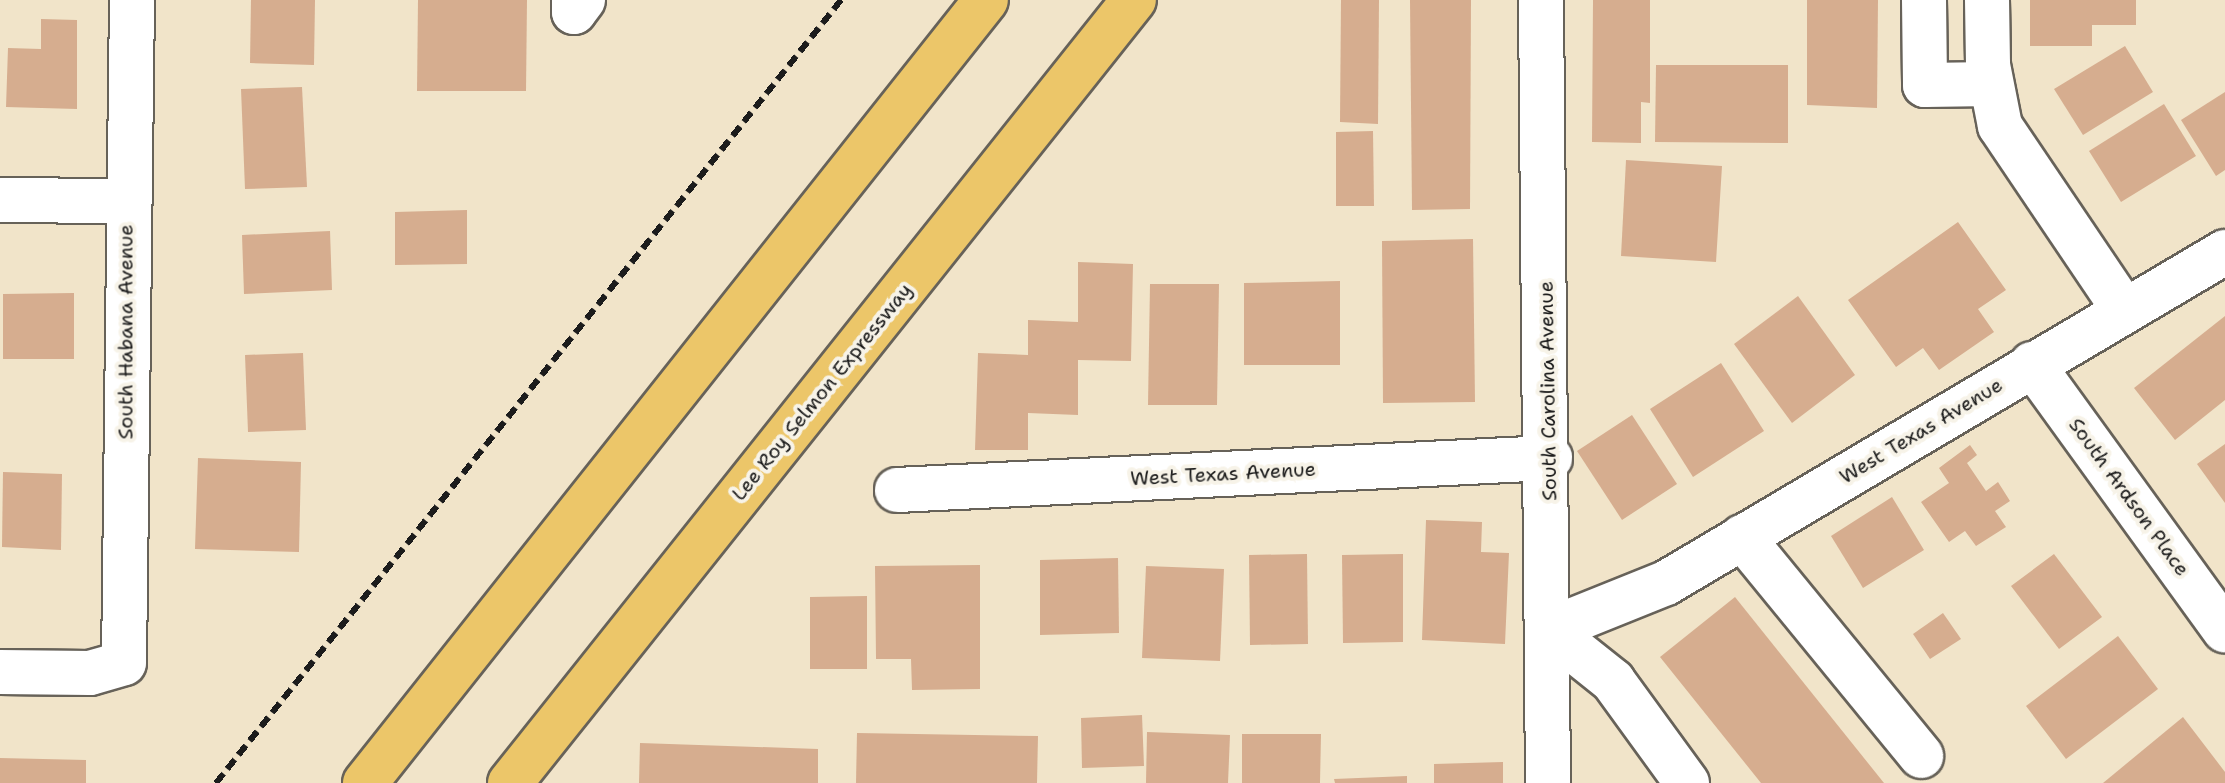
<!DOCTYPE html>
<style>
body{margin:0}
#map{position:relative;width:2225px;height:783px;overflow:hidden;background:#f1e4c9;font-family:"Shantell Sans",sans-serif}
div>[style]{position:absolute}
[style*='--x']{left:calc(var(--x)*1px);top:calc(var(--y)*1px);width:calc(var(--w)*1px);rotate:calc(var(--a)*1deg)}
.building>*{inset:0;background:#d6ad8f}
.roads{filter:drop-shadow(2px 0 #676259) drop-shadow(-2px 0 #676259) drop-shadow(0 2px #676259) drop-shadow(0 -2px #676259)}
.minor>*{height:44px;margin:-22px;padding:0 22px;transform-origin:22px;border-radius:22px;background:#fff}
.highway>*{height:44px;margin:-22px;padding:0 22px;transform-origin:22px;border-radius:22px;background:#ecc669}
.rail>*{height:6px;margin-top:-3px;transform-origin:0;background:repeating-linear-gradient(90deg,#1c1c1c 0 12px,transparent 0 18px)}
span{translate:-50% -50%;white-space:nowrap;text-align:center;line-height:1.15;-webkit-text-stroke:8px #f7f3e8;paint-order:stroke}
.street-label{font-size:20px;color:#1c1c1c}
</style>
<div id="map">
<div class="building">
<div style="clip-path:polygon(251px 0,315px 0,314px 65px,250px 63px)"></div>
<div style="clip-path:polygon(418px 0,527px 0,526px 91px,417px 91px)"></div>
<div style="clip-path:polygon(1341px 0,1379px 0,1378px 124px,1340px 122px)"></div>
<div style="clip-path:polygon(1410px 0,1471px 0,1470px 209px,1412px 210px)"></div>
<div style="clip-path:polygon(1593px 0,1650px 0,1650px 103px,1641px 102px,1641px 143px,1592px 142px)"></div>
<div style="clip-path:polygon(1807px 0,1878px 0,1877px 108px,1807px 105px)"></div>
<div style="clip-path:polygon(2030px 0,2136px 0,2136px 25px,2092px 25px,2092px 46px,2030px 46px)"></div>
<div style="clip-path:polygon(41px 19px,77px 20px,77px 109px,6px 107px,8px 48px,41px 49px)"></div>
<div style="clip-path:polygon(2125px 46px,2153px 92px,2083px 135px,2054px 89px)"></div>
<div style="clip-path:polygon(1656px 65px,1788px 65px,1788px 143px,1655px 142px)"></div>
<div style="clip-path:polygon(302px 87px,307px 187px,245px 189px,241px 89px)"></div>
<div style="clip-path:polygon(2225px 92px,2225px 170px,2216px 176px,2181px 120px)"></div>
<div style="clip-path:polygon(2164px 104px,2196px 156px,2121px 202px,2089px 151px)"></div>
<div style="clip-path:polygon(1373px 131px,1374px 206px,1336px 206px,1336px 132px)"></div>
<div style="clip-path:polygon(1626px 160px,1722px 166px,1716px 262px,1621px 256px)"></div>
<div style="clip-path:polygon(467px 210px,467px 264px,395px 265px,395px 212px)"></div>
<div style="clip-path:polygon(1958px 222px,2006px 290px,1978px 309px,1994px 332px,1939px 370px,1923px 348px,1896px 367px,1848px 300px)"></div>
<div style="clip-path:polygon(330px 231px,332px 290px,244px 294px,242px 235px)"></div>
<div style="clip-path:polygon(1473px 239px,1475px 402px,1383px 403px,1382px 241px)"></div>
<div style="clip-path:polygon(1078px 262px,1133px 264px,1131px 361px,1078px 360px,1078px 415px,1028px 413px,1028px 450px,975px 450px,978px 353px,1028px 355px,1028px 320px,1078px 322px)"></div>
<div style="clip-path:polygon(1340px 281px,1340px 365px,1244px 365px,1244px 283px)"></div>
<div style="clip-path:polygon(1150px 284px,1219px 284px,1217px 405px,1148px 405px)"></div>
<div style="clip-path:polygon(74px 293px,74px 359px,3px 359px,3px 294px)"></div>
<div style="clip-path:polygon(1798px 296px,1855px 375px,1792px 423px,1734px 344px)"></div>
<div style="clip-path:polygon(2225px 316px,2225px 400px,2175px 440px,2134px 388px)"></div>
<div style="clip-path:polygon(303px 353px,306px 430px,248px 432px,245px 355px)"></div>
<div style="clip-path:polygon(1721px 363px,1764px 431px,1693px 477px,1650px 409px)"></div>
<div style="clip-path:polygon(1632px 415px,1677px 484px,1622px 520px,1577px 451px)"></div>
<div style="clip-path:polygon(2225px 444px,2225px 503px,2197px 464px)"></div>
<div style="clip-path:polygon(1970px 445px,1977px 455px,1967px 463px,1986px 491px,1998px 482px,2010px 501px,1995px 511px,2006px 527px,1976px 546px,1965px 531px,1949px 542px,1921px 502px,1949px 483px,1939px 468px)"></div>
<div style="clip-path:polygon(198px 458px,301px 462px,299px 552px,195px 549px)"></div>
<div style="clip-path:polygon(3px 472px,62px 474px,61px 550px,2px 547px)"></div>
<div style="clip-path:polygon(1892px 497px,1924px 550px,1863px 588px,1831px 536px)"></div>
<div style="clip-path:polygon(1426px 520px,1482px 522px,1481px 552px,1509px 553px,1505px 644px,1422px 640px)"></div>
<div style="clip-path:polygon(1307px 554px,1308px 644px,1250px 645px,1249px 555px)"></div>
<div style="clip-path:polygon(1403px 554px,1403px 642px,1343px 643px,1342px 555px)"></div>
<div style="clip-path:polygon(2054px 554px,2102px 617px,2059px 649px,2011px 586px)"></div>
<div style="clip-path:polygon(1118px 558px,1119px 633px,1040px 635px,1040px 560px)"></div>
<div style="clip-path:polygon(980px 565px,980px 689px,912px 690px,911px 659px,876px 659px,875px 566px)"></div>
<div style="clip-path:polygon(1146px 566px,1224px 569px,1220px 661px,1142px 658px)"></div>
<div style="clip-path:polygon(867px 596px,867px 669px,810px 669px,810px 597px)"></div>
<div style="clip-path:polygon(1735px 597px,1884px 783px,1761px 783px,1660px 657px)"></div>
<div style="clip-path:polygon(1943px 613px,1961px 639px,1930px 659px,1913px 634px)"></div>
<div style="clip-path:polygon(2118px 636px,2158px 689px,2066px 759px,2026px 706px)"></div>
<div style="clip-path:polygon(1142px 715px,1144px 766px,1082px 768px,1081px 718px)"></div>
<div style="clip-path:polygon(2183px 717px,2225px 772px,2225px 783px,2103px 783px)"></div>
<div style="clip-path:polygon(1147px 732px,1230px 735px,1228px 783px,1146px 783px)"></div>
<div style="clip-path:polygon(857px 733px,1038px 736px,1037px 783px,856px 783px)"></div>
<div style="clip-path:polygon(1242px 734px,1321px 734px,1320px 783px,1242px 783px)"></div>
<div style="clip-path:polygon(640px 743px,818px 749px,818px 783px,639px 783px)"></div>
<div style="clip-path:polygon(0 758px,86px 760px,86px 783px,0 783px)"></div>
<div style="clip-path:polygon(1503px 762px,1503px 783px,1434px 783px,1434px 764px)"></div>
<div style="clip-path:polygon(1407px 776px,1407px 783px,1335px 783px,1334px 779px)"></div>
</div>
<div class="roads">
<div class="minor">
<div style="--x:574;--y:0;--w:12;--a:90"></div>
<div style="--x:574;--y:12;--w:15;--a:-53"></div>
<div style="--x:1541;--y:0;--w:783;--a:89.49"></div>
<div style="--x:1924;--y:0;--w:85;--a:89.3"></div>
<div style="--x:1925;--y:85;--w:66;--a:-0.9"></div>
<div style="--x:1987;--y:0;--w:65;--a:89.1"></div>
<div style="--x:1988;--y:65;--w:62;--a:78.9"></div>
<div style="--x:2000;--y:126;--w:222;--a:56"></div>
<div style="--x:0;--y:200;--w:127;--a:0.5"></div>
<div style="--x:2032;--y:364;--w:329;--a:54.1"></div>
<div style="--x:897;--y:490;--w:654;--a:-2.81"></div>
<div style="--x:1742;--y:537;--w:283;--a:50.7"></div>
<div style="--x:0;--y:672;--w:90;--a:0.6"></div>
<div style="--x:90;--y:673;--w:35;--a:-16"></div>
<div style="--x:124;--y:663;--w:663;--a:-89.31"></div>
<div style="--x:1687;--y:783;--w:126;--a:-126"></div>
<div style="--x:1613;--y:681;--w:82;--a:-141.4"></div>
<div style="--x:1549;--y:630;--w:126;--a:-21.9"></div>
<div style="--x:1666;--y:583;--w:650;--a:-30.63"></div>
</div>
<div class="highway">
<div style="--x:365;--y:783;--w:999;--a:-51.58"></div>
<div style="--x:510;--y:783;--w:1001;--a:-51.45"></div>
</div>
</div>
<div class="rail">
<div style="--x:216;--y:783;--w:1002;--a:-51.4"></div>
</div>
<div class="street-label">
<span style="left:126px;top:332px;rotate:-90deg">South Habana Avenue</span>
<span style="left:1548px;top:391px;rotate:-91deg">South Carolina Avenue</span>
<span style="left:822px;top:392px;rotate:-51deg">Lee Roy Selmon Expressway</span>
<span style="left:1921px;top:431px;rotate:-31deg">West Texas Avenue</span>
<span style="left:1223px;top:474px;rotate:-3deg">West Texas Avenue</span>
<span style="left:2129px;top:497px;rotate:54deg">South Ardson Place</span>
</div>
</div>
